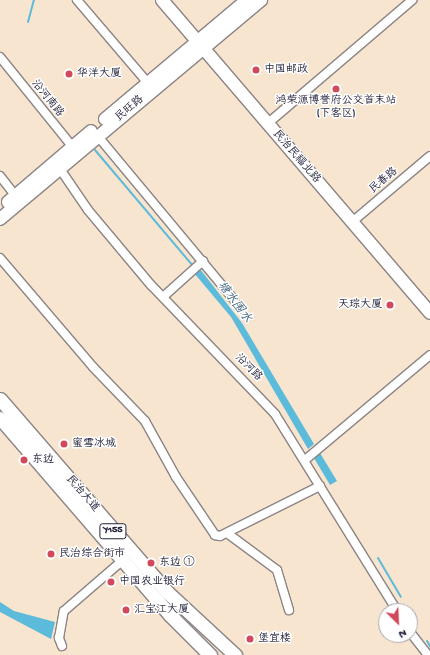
<!DOCTYPE html>
<meta charset="utf-8">
<style>
body{margin:0}
#map{position:relative;width:430px;height:655px;overflow:hidden;background:#f7e5cf;font-family:"Gochi Hand","LXGW WenKai TC",sans-serif}
div>[style]{position:absolute}
[style*='--x']{left:calc(var(--x)*1px);top:calc(var(--y)*1px);width:calc(var(--w)*1px);rotate:calc(var(--a)*1deg)}
.water>*{inset:0;background:#5cbbda}
.stream>*{height:2px;margin:-1px;padding:0 1px;transform-origin:1px;border-radius:1px;background:#5cbbda}
.roads{filter:drop-shadow(1px 0 #8c8485) drop-shadow(-1px 0 #8c8485) drop-shadow(0 1px #8c8485) drop-shadow(0 -1px #8c8485)}
.street>*{height:8px;margin:-4px;padding:0 4px;transform-origin:4px;border-radius:4px;background:#fff}
.secondary>*{height:12px;margin:-6px;padding:0 6px;transform-origin:6px;border-radius:6px;background:#fff}
.primary>*{height:13px;margin:-6.5px;padding:0 6.5px;transform-origin:6.5px;border-radius:6.5px;background:#fff}
.dots>*{width:11px;height:11px;translate:-50% -50%;box-sizing:border-box;border:2px solid #fff;border-radius:50%}
span{translate:-50% -50%;white-space:nowrap;text-align:center;line-height:1.15;-webkit-text-stroke:3px #fff;paint-order:stroke}
.shield-label span{padding:1px 3px;background:#fff;border:1px solid;border-radius:3px;-webkit-text-stroke-width:0}
.shield-label{font-size:10px;color:#22223b;font-weight:700}
.poi-label{font-size:11px;color:#22223b}
.left{translate:0 -50%;text-align:left}
.right{translate:-100% -50%;text-align:right}
.street-label{font-size:11px;color:#22223b}
.water-label{font-size:12px;color:#395f7b;font-style:italic}
.north{position:absolute;left:378px;top:603px;width:40px;height:40px;box-sizing:border-box;background:#fff;border:1px solid #a7a7b1;border-radius:50%;rotate:156deg;font-size:11px;font-weight:700;line-height:16px;text-align:center;color:#22223b}
.north::after{content:'';display:block;margin:auto;width:14px;height:18px;background:#d1495b;clip-path:polygon(50% 0,100% 100%,50% 72%,0 100%)}
</style>
<div id="map">
<div class="water">
<div style="clip-path:polygon(200px 269px,242px 323px,314px 444px,308px 449px,231px 317px,194px 273px)"></div>
<div style="clip-path:polygon(320px 453px,337px 481px,330px 485px,314px 458px)"></div>
<div style="clip-path:polygon(0 602px,14px 611px,55px 622px,51px 639px,0 612px)"></div>
</div>
<div class="stream">
<div style="--x:28;--y:22;--w:23;--a:-75"></div>
<div style="--x:95;--y:150;--w:153;--a:49.8"></div>
<div style="--x:378;--y:558;--w:45;--a:59.5"></div>
<div style="--x:427;--y:641;--w:6;--a:59"></div>
</div>
<div class="roads">
<div class="street">
<div style="--x:77;--y:0;--w:109;--a:49.5"></div>
<div style="--x:0;--y:57;--w:119;--a:51.1"></div>
<div style="--x:267;--y:124;--w:191;--a:-40.5"></div>
<div style="--x:96;--y:134;--w:217;--a:50.2"></div>
<div style="--x:58;--y:166;--w:53;--a:55.7"></div>
<div style="--x:88;--y:210;--w:98;--a:50"></div>
<div style="--x:151;--y:285;--w:179;--a:46.1"></div>
<div style="--x:275;--y:414;--w:232;--a:58.2"></div>
<div style="--x:0;--y:176;--w:24;--a:52"></div>
<div style="--x:352;--y:222;--w:102;--a:-40.2"></div>
<div style="--x:0;--y:258;--w:143;--a:49.5"></div>
<div style="--x:93;--y:367;--w:75;--a:46.1"></div>
<div style="--x:145;--y:421;--w:64;--a:61"></div>
<div style="--x:176;--y:477;--w:70;--a:56.1"></div>
<div style="--x:215;--y:535;--w:5;--a:11"></div>
<div style="--x:220;--y:536;--w:112;--a:-26.6"></div>
<div style="--x:163;--y:297;--w:54;--a:-42"></div>
<div style="--x:305;--y:460;--w:163;--a:-40"></div>
<div style="--x:227;--y:533;--w:62;--a:36.5"></div>
<div style="--x:277;--y:570;--w:42;--a:73.3"></div>
<div style="--x:410;--y:632;--w:29;--a:52"></div>
<div style="--x:62;--y:646;--w:9;--a:-111"></div>
<div style="--x:59;--y:638;--w:27;--a:-80"></div>
<div style="--x:64;--y:611;--w:78;--a:-40.8"></div>
</div>
<div class="secondary">
<div style="--x:162;--y:0;--w:412;--a:49.4"></div>
<div style="--x:105;--y:119;--w:185;--a:-40"></div>
<div style="--x:8;--y:202;--w:109;--a:-40.5"></div>
<div style="--x:0;--y:219;--w:341;--a:-40"></div>
</div>
<div class="primary">
<div style="--x:0;--y:399;--w:255;--a:49.1"></div>
<div style="--x:167;--y:592;--w:93;--a:42.8"></div>
<div style="--x:0;--y:418;--w:260;--a:49.2"></div>
<div style="--x:170;--y:615;--w:57;--a:45"></div>
</div>
</div>
<div class="dots">
<div style="left:256px;top:70px;background:#d1495b"></div>
<div style="left:69px;top:74px;background:#d1495b"></div>
<div style="left:336px;top:89px;background:#d1495b"></div>
<div style="left:390px;top:305px;background:#d1495b"></div>
<div style="left:64px;top:444px;background:#d1495b"></div>
<div style="left:24px;top:460px;background:#d1495b"></div>
<div style="left:51px;top:554px;background:#d1495b"></div>
<div style="left:151px;top:563px;background:#d1495b"></div>
<div style="left:111px;top:582px;background:#d1495b"></div>
<div style="left:126px;top:610px;background:#d1495b"></div>
<div style="left:250px;top:639px;background:#d1495b"></div>
</div>
<div class="shield-label">
<span style="left:113px;top:531px">Y155</span>
</div>
<div class="poi-label">
<span class="left" style="left:264px;top:70px">中国邮政</span>
<span class="left" style="left:77px;top:74px">华洋大厦</span>
<span style="left:336px;top:108px">鸿荣源博誉府公交首末站<br>(下客区)</span>
<span class="right" style="left:382px;top:305px">天琮大厦</span>
<span class="left" style="left:72px;top:444px">蜜雪冰城</span>
<span class="left" style="left:32px;top:460px">东边</span>
<span class="left" style="left:59px;top:554px">民治综合街市</span>
<span class="left" style="left:159px;top:563px">东边 ①</span>
<span class="left" style="left:119px;top:582px">中国农业银行</span>
<span class="left" style="left:134px;top:610px">汇宝江大厦</span>
<span class="left" style="left:258px;top:639px">堡宜楼</span>
</div>
<div class="street-label">
<span style="left:47px;top:99px;rotate:51deg">沿河南路</span>
<span style="left:130px;top:109px;rotate:-40deg">民旺路</span>
<span style="left:296px;top:157px;rotate:49deg">民治民福北路</span>
<span style="left:384px;top:181px;rotate:-40deg">民春路</span>
<span style="left:248px;top:368px;rotate:45deg">沿河路</span>
<span style="left:82px;top:494px;rotate:49deg">民治大道</span>
</div>
<div class="water-label">
<span style="left:233px;top:303px;rotate:53deg">塘水围水</span>
</div>
<div class="north">N</div>
</div>
